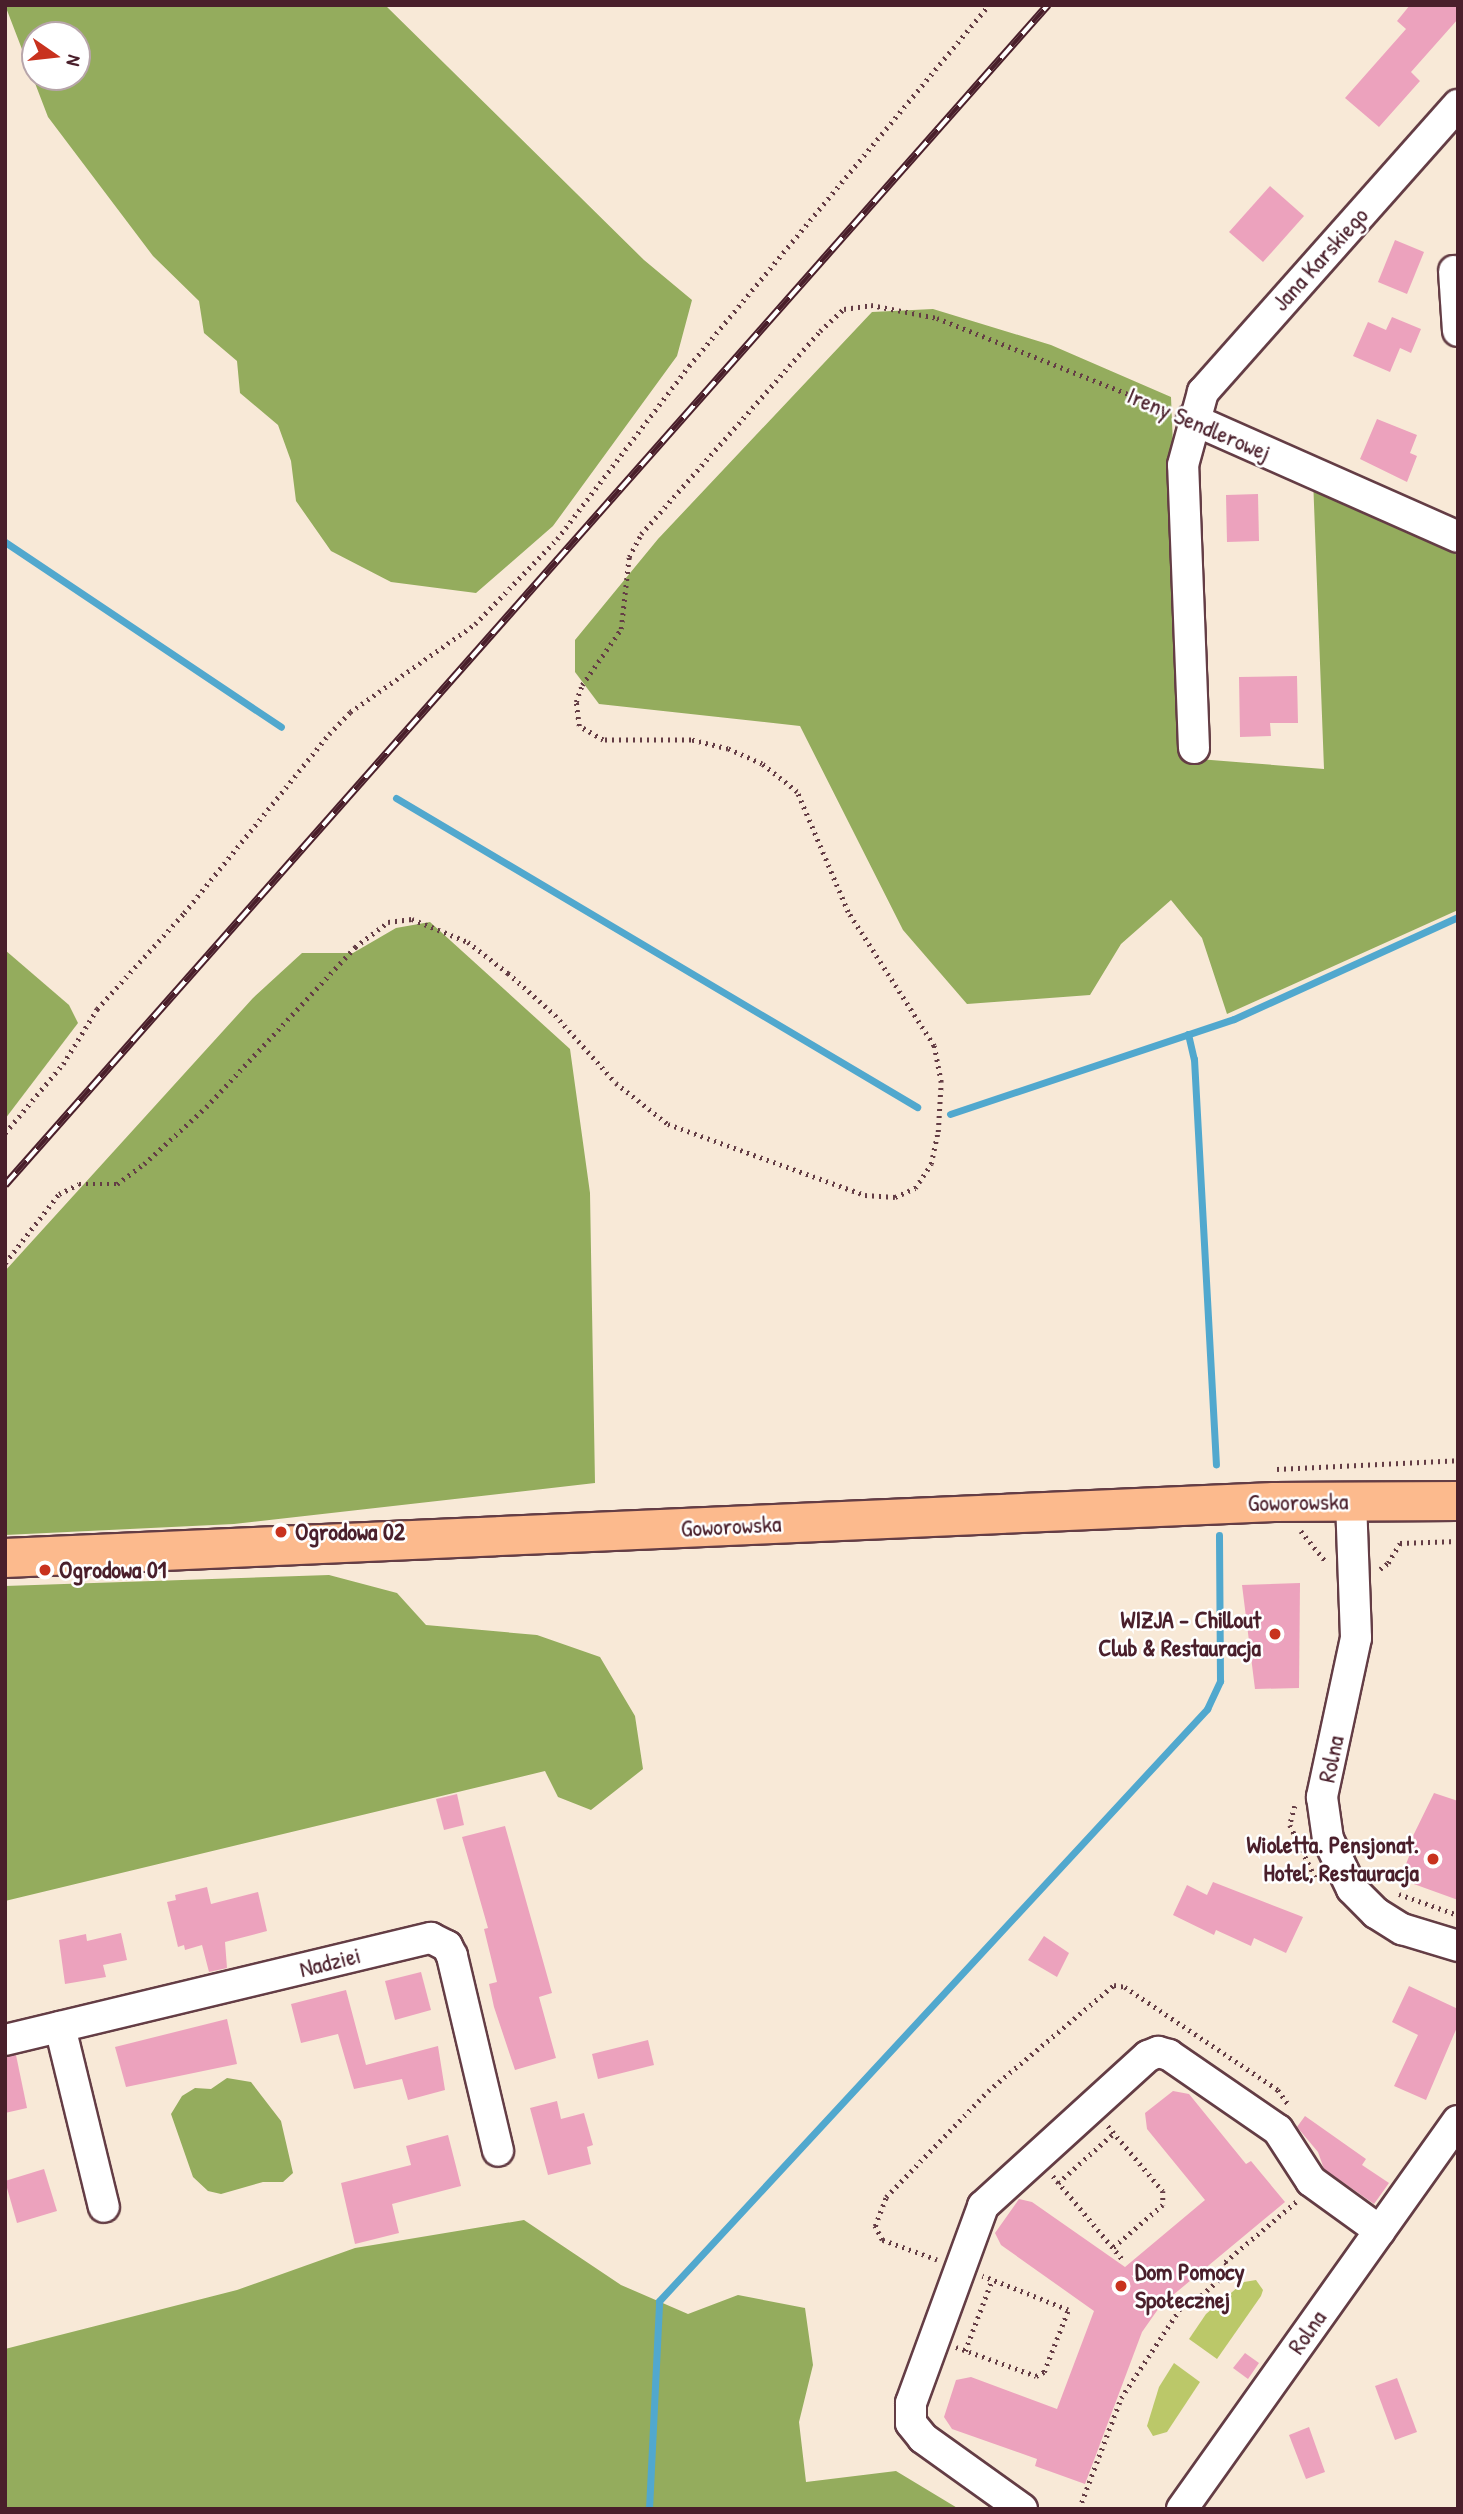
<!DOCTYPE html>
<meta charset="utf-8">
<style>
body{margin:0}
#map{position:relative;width:1463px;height:2514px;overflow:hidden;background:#f8e9d7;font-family:"Patrick Hand",sans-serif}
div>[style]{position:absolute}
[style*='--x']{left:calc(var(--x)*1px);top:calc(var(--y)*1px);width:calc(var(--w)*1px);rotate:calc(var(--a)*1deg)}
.green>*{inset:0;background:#bbc869}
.forest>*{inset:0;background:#94ac5d}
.stream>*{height:7px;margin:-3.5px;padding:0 3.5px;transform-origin:3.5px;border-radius:3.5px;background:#51a8ce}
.building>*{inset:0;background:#eca2bd}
.path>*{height:4.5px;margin-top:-2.25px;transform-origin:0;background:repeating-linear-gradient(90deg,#643d45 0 2px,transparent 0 7px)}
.roads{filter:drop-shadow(2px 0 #643d45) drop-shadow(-2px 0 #643d45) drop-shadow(0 2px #643d45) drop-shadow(0 -2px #643d45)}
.minor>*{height:30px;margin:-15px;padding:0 15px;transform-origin:15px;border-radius:15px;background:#fff}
.major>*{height:38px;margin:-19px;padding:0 19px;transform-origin:19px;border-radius:19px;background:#fcba8d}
.rail>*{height:8px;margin-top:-4px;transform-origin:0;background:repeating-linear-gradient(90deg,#fff 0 16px,#4a1f2b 0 32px);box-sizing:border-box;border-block:2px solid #4a1f2b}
.dots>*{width:19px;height:19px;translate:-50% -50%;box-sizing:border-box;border:4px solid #fff;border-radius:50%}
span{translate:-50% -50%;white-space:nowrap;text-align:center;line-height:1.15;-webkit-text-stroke:5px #fff;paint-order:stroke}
.street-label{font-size:24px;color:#4a1f2b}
.poi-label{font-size:24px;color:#4a1f2b;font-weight:700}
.left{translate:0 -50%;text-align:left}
.right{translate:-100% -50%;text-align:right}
.frame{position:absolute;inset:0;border:7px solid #4a1f2b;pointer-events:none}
.north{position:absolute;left:21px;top:21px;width:70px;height:70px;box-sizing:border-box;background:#fff;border:2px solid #b7a5aa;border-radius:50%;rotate:104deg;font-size:19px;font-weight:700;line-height:28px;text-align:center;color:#4a1f2b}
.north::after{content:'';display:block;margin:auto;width:24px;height:32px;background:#c8321e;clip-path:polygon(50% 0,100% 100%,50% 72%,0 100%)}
</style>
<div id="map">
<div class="green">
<div style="clip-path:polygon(1256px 2280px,1263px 2290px,1261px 2296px,1217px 2359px,1189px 2339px,1206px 2314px,1244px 2282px)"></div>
<div style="clip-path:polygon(1174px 2363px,1200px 2382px,1167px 2432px,1153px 2436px,1147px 2426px,1159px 2387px)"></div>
</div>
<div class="forest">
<div style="clip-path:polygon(evenodd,5px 5px,385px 5px,644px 260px,692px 300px,677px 356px,553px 526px,476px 593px,391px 582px,331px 551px,296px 501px,291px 461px,278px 425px,240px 393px,237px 361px,204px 333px,199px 301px,153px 256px,48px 117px,5px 5px,35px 35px,77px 35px,77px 77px,35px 77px,35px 35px)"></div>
<div style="clip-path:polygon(933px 309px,1051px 345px,1171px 397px,1186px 758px,1324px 769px,1313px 478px,1421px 514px,1458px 557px,1458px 910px,1227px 1014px,1202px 938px,1171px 900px,1121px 944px,1090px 995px,967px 1004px,903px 930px,800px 726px,599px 704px,575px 672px,575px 640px,658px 539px,872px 312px)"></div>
<div style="clip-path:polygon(430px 922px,570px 1049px,590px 1193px,595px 1483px,234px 1524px,5px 1535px,5px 1271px,253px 998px,302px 953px,353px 953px,396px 928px)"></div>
<div style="clip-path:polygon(5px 950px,69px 1005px,78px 1023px,5px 1119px)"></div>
<div style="clip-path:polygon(329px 1575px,397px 1593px,426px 1625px,537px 1635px,600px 1657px,635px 1716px,643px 1769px,591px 1810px,558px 1797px,545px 1771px,5px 1901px,5px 1586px)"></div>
<div style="clip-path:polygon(227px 2078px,251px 2082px,281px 2121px,293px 2173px,283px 2182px,263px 2182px,221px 2194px,208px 2191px,193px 2177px,171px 2114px,182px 2096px,195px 2088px,211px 2089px)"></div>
<div style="clip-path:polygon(524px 2220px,621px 2285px,688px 2314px,738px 2295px,805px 2308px,813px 2365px,799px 2422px,806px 2482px,896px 2471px,959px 2509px,5px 2509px,5px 2349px,237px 2290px,355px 2248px)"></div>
</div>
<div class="stream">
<div style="--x:5;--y:542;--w:332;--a:33.8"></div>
<div style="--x:396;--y:798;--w:606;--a:30.67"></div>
<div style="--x:1188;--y:1034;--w:26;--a:77"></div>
<div style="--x:1194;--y:1059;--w:406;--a:86.9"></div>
<div style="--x:950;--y:1114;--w:299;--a:-18.5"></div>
<div style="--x:1234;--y:1019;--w:246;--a:-24.5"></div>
<div style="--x:649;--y:2509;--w:208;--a:-87.2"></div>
<div style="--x:659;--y:2301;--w:807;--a:-47.21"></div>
<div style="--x:1207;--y:1709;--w:31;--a:-65"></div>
<div style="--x:1220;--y:1681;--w:146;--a:-90.4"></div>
</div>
<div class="building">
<div style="clip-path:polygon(1410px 5px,1458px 5px,1458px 19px,1411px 72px,1420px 81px,1379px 127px,1345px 98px,1406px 29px,1397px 21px)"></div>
<div style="clip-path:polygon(1270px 186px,1304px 216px,1263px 262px,1229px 232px)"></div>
<div style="clip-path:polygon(1395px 240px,1424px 252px,1407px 294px,1378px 282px)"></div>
<div style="clip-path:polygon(1392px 317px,1421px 329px,1411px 353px,1400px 348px,1390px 372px,1353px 356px,1368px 322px,1386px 330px)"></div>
<div style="clip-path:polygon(1377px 419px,1417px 435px,1410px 453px,1417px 456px,1407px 482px,1360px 459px)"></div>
<div style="clip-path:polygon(1258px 494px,1259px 541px,1227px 542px,1226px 495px)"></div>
<div style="clip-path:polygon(1297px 676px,1298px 723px,1270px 723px,1271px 736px,1240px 737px,1239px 677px)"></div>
<div style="clip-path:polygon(1300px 1583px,1299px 1688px,1255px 1689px,1242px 1585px)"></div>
<div style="clip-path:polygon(1434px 1793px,1458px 1801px,1458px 1900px,1400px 1879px,1416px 1839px,1412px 1838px)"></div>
<div style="clip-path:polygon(457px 1794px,464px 1825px,444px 1830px,436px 1799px)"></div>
<div style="clip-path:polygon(505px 1826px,552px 1993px,539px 1997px,556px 2058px,515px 2070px,494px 2007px,489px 1984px,497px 1982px,484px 1929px,488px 1928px,462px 1837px)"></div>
<div style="clip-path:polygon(1213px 1882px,1303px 1917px,1286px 1953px,1254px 1938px,1251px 1946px,1216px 1930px,1214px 1935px,1173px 1915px,1187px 1885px,1207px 1895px)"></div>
<div style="clip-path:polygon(207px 1887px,211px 1904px,258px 1892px,267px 1931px,225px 1942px,227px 1968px,209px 1972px,202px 1945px,185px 1950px,184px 1945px,178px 1947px,167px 1902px,176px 1900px,175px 1895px)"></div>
<div style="clip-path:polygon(121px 1933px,127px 1960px,103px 1965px,106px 1977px,65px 1984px,59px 1940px,86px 1934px,87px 1941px)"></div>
<div style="clip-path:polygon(1044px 1936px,1069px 1953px,1057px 1977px,1028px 1960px)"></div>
<div style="clip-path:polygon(421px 1972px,431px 2010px,395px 2020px,385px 1981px)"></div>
<div style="clip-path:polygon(1409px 1986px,1458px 2009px,1458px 2025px,1426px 2100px,1394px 2086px,1418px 2035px,1392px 2022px)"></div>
<div style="clip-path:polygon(346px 1990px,366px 2065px,438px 2046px,445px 2090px,408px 2100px,402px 2079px,354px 2089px,338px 2034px,301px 2043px,291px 2004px)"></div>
<div style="clip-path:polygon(227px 2019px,237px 2064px,126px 2087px,115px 2047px)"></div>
<div style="clip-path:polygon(648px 2040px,654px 2065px,598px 2079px,592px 2054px)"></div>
<div style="clip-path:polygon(16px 2055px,27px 2108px,5px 2113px,5px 2057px)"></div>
<div style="clip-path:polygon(1173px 2091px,1189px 2094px,1246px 2164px,1251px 2161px,1285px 2202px,1161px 2305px,1142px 2332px,1085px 2484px,1035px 2466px,1037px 2459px,952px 2429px,944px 2417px,956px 2380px,971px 2377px,1057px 2409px,1094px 2311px,1001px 2245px,995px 2233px,1019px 2199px,1032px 2202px,1125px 2267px,1205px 2200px,1147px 2129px,1145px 2113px)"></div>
<div style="clip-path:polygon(557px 2101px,561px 2119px,584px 2113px,593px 2145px,587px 2147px,591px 2164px,548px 2175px,530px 2108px)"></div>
<div style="clip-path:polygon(1305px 2116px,1366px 2159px,1362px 2165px,1389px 2183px,1374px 2204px,1324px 2169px,1318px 2152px,1297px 2127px)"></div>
<div style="clip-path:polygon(448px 2135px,461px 2186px,392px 2204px,399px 2233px,355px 2244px,341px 2183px,411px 2165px,406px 2146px)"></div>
<div style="clip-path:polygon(44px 2169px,57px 2211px,17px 2223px,5px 2181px)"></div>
<div style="clip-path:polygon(1245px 2353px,1259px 2363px,1248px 2379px,1233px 2368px)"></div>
<div style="clip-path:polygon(1397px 2378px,1417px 2432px,1395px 2440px,1375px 2386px)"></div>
<div style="clip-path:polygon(1309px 2427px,1325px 2472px,1306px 2479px,1289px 2435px)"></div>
</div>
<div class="path">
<div style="--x:5;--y:1133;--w:90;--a:-50"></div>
<div style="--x:63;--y:1064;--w:65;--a:-58.3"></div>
<div style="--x:97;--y:1009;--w:130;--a:-47.8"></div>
<div style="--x:184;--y:913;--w:230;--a:-51"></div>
<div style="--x:329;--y:734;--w:30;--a:-46"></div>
<div style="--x:350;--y:712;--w:153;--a:-35.1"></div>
<div style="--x:475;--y:624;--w:118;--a:-46"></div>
<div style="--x:557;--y:539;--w:218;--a:-52.7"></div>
<div style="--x:689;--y:366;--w:469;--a:-50.3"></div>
<div style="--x:5;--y:1263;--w:88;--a:-52"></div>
<div style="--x:59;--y:1194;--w:22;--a:-27"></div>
<div style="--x:79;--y:1184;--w:38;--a:0"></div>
<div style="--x:117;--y:1184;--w:34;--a:-37"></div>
<div style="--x:144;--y:1164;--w:84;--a:-42.6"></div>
<div style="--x:206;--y:1107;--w:219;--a:-47"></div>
<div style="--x:355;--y:947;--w:41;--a:-37.1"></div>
<div style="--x:388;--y:922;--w:24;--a:-7"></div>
<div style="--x:412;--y:919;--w:61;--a:22.3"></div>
<div style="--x:468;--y:942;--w:51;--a:37.8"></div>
<div style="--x:508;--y:973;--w:63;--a:41.8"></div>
<div style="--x:555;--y:1015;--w:91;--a:48.1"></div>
<div style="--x:616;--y:1083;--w:66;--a:38.3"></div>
<div style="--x:668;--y:1124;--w:209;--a:19.8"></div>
<div style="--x:865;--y:1195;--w:30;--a:4"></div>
<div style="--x:895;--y:1197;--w:22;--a:-24"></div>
<div style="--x:915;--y:1188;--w:29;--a:-56"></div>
<div style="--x:931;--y:1164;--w:33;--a:-78"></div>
<div style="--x:938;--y:1132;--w:50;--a:-86.6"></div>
<div style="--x:941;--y:1082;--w:37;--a:-101"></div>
<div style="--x:934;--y:1046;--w:159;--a:-122.7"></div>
<div style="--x:848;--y:912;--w:130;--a:-113"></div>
<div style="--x:797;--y:792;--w:45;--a:-141.3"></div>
<div style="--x:762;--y:764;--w:37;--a:-156"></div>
<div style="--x:728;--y:749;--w:38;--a:-166"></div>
<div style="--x:691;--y:740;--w:88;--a:180"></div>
<div style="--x:603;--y:740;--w:28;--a:-150"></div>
<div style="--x:579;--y:726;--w:24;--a:-97"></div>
<div style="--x:576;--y:702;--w:18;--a:-71"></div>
<div style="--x:582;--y:685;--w:68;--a:-55.1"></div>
<div style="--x:621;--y:629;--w:72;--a:-83.7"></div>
<div style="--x:629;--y:557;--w:26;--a:-62"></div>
<div style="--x:641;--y:534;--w:271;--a:-48.6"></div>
<div style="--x:820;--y:331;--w:33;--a:-43"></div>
<div style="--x:844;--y:309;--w:27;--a:-8"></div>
<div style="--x:871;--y:305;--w:67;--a:11.1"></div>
<div style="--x:937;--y:318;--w:249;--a:21.7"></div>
<div style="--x:1277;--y:1469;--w:181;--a:-2.8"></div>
<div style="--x:1301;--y:1531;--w:40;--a:51"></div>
<div style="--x:1380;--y:1569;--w:10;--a:-37"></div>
<div style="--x:1388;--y:1563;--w:23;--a:-59"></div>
<div style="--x:1400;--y:1543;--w:58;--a:-2"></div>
<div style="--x:1295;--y:1806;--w:20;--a:105"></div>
<div style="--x:1290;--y:1825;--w:62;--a:64.3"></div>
<div style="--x:1399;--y:1894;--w:63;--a:19.6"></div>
<div style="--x:1108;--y:2126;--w:85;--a:49.8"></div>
<div style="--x:1163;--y:2191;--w:14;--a:90"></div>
<div style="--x:1163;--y:2205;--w:66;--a:139.3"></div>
<div style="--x:1053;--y:2176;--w:111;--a:50.1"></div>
<div style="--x:1058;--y:2183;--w:75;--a:-41.8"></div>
<div style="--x:937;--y:2260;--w:59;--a:-160"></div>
<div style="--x:882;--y:2240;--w:16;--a:-117"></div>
<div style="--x:875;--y:2226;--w:31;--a:-69"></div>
<div style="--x:886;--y:2197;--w:147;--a:-46.1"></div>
<div style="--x:988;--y:2091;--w:165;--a:-40.1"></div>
<div style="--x:1114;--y:1985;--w:11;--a:10"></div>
<div style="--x:1125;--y:1987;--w:184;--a:33.9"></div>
<div style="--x:1278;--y:2090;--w:19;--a:54"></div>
<div style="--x:956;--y:2347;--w:85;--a:19.9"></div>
<div style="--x:1036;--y:2376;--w:9;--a:-27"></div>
<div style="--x:1044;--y:2372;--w:66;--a:-68.8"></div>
<div style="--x:1068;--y:2310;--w:92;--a:-158.4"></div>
<div style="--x:965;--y:2351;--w:76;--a:-69.2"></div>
<div style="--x:1079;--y:2509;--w:119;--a:-69.3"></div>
<div style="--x:1121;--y:2398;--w:116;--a:-56.6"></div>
<div style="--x:1185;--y:2301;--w:11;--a:-5"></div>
<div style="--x:1196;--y:2300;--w:47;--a:-41.5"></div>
<div style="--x:1231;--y:2269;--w:9;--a:-131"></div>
<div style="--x:1225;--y:2262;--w:94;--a:-40.3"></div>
</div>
<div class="roads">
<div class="minor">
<div style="--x:1454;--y:271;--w:60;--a:86.2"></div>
<div style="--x:1192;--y:419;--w:291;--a:23.9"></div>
<div style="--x:1194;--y:748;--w:283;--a:-92.2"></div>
<div style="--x:1183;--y:465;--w:76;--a:-74.7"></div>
<div style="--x:1203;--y:392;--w:384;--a:-48.4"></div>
<div style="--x:1351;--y:1501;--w:137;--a:87.9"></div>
<div style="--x:1356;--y:1638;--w:163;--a:102.1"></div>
<div style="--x:1322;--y:1797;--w:42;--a:81.9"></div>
<div style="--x:1328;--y:1839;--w:55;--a:64.4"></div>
<div style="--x:1352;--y:1889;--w:34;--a:45"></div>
<div style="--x:1376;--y:1913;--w:31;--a:32"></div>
<div style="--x:1402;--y:1929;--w:59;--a:16.9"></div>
<div style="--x:60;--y:2027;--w:185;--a:76.3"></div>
<div style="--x:5;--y:2040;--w:438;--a:-13.5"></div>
<div style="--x:431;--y:1938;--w:18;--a:27"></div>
<div style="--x:447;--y:1946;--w:11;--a:63"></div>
<div style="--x:452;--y:1956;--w:200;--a:76.7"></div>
<div style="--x:1022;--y:2509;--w:122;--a:-144.4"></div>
<div style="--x:923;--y:2438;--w:19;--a:-129"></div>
<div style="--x:911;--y:2423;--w:20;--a:-90"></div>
<div style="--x:911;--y:2403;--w:210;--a:-69.9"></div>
<div style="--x:983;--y:2206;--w:223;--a:-42.3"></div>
<div style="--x:1148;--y:2056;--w:11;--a:-22"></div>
<div style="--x:1158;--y:2052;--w:11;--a:15"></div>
<div style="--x:1169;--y:2055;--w:132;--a:34.5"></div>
<div style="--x:1278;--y:2130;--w:61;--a:57.1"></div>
<div style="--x:1311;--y:2181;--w:85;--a:35.9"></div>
<div style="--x:1182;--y:2509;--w:476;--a:-54.6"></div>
</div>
<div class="major">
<div style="--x:5;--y:1558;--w:1270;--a:-2.53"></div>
<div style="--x:1274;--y:1502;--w:184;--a:-0.3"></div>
</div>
</div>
<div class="rail">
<div style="--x:5;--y:1185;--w:1575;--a:-48.53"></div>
</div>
<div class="dots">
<div style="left:281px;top:1532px;background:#c8321e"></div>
<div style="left:45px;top:1570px;background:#c8321e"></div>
<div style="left:1275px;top:1634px;background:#c8321e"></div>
<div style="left:1433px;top:1859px;background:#c8321e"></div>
<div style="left:1121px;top:2286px;background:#c8321e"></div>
</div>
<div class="street-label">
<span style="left:1320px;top:259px;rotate:-48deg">Jana Karskiego</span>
<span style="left:1199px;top:424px;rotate:23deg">Ireny Sendlerowej</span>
<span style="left:1298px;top:1502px;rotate:-1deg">Goworowska</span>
<span style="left:731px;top:1526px;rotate:-3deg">Goworowska</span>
<span style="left:1331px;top:1759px;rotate:-78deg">Rolna</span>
<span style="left:330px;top:1962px;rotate:-14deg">Nadziei</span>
<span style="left:1307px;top:2332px;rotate:-55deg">Rolna</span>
</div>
<div class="poi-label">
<span class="left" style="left:295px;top:1532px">Ogrodowa 02</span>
<span class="left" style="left:59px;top:1570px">Ogrodowa 01</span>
<span class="right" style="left:1261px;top:1634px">WIZJA - Chillout<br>Club &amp; Restauracja</span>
<span class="right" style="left:1419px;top:1859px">Wioletta. Pensjonat.<br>Hotel, Restauracja</span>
<span class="left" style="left:1135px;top:2286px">Dom Pomocy<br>Społecznej</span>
</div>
<div class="frame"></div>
<div class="north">N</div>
</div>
